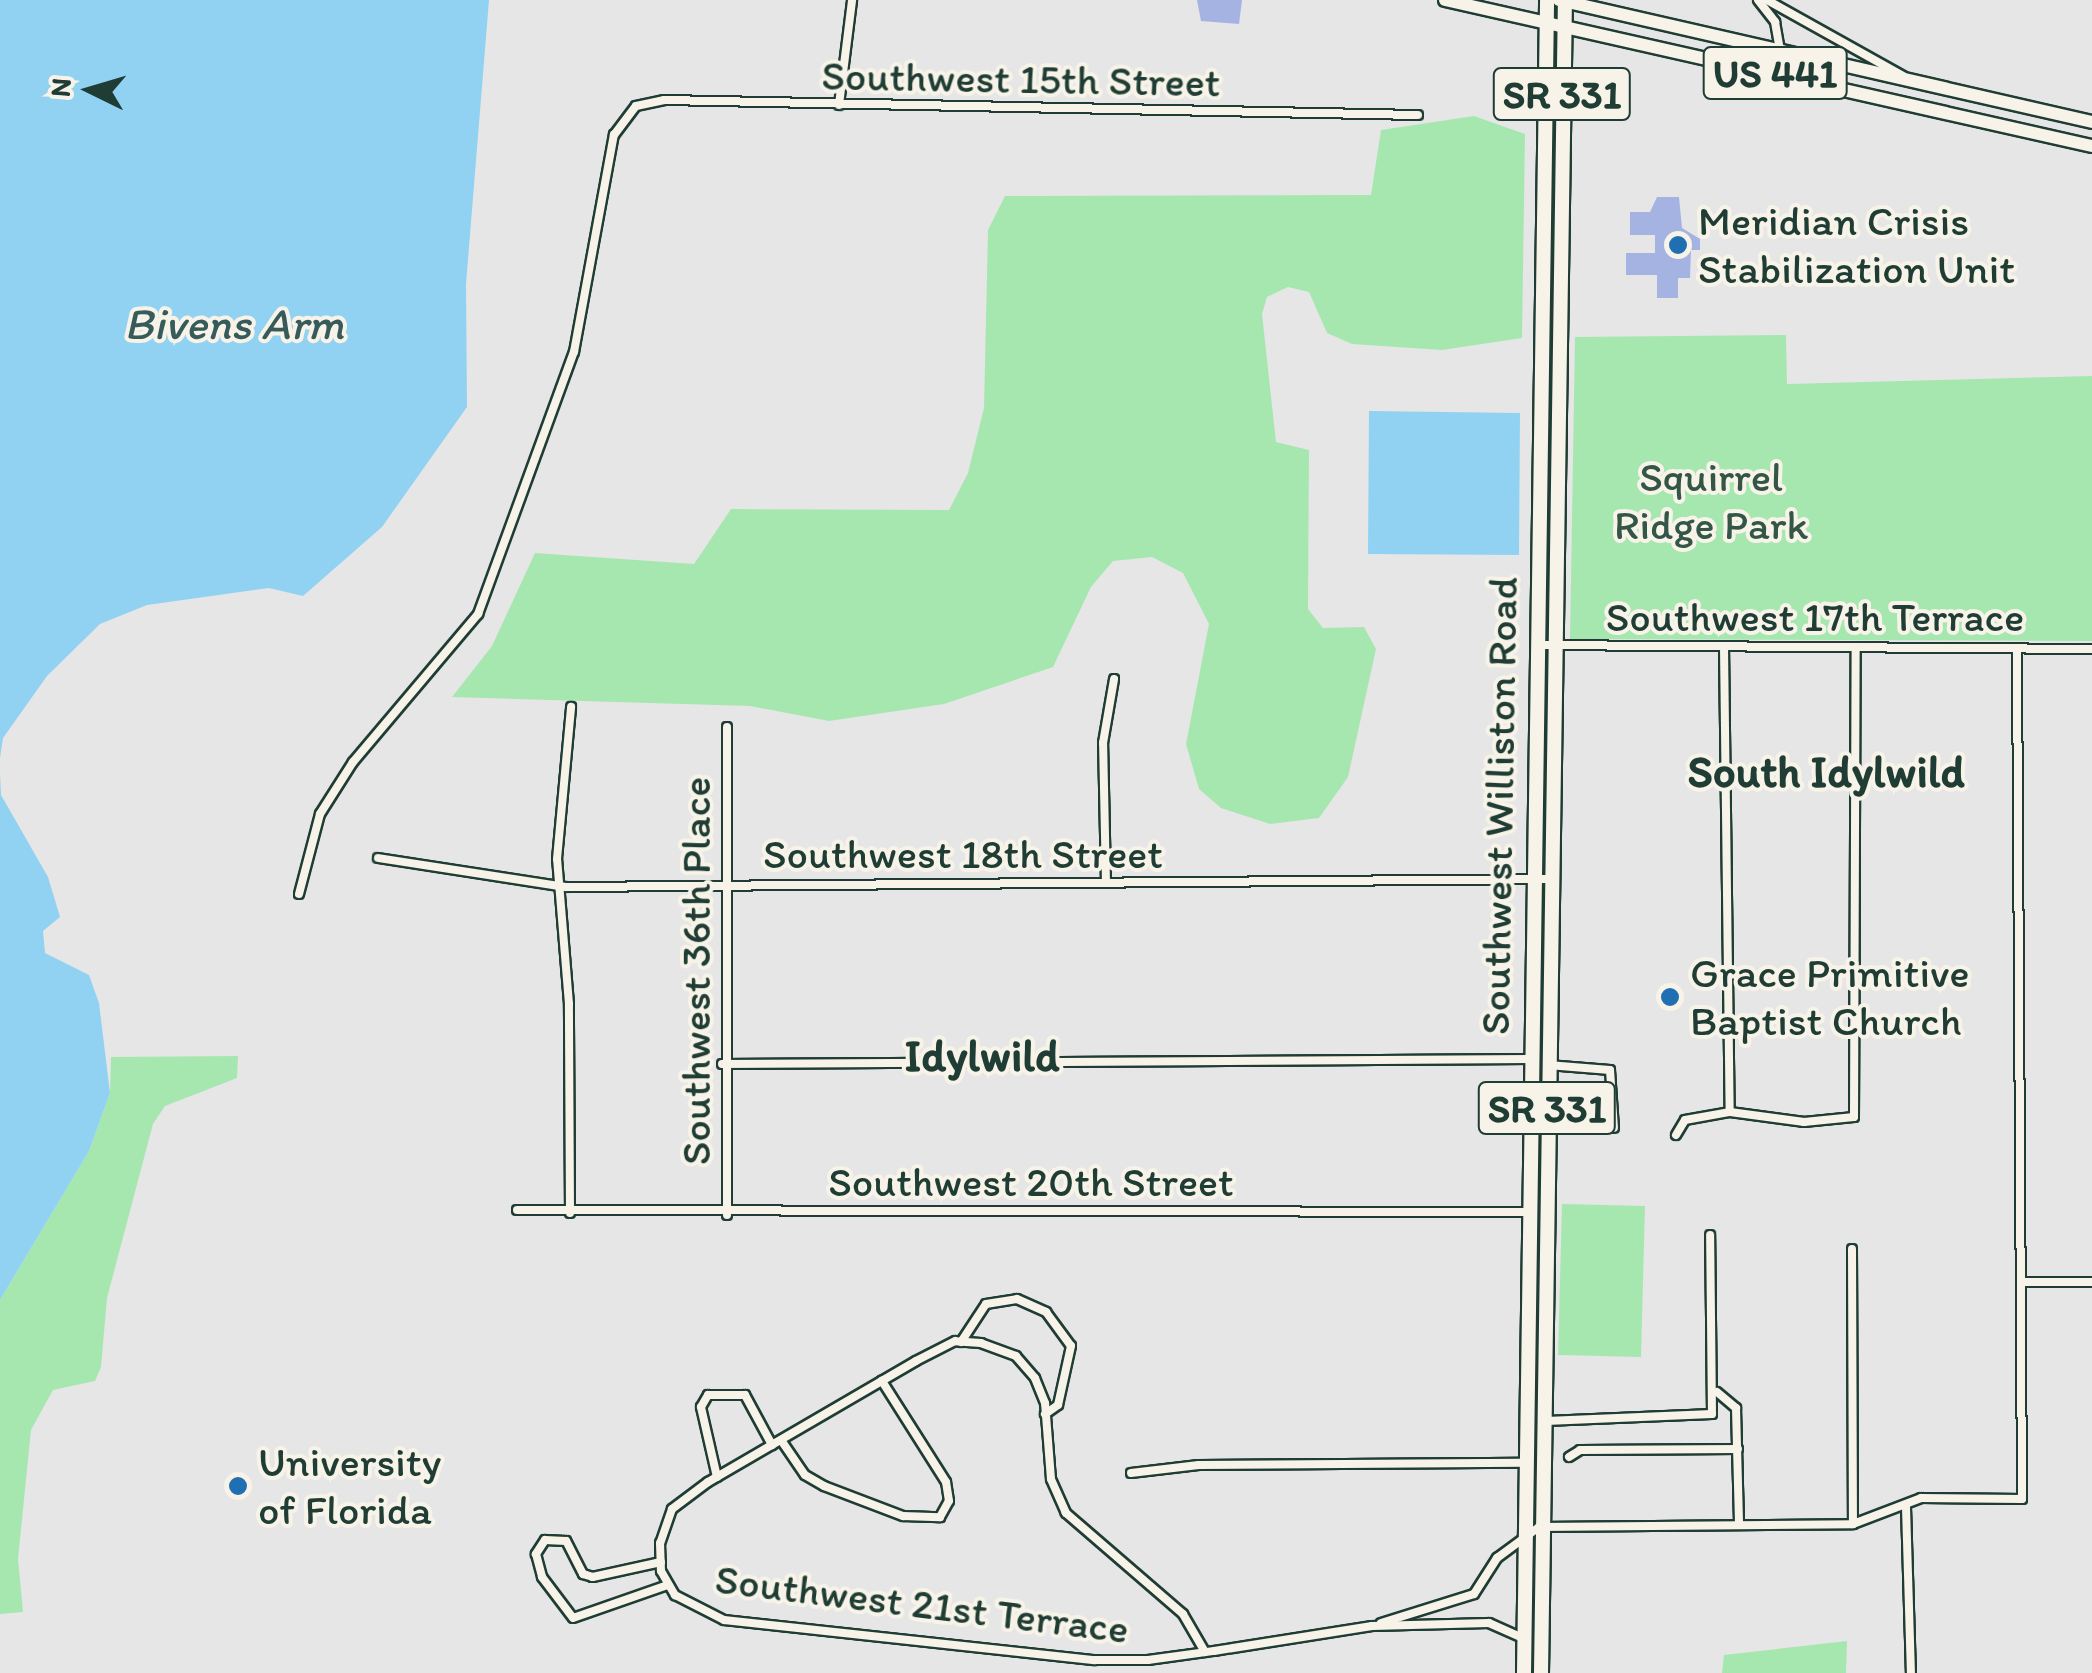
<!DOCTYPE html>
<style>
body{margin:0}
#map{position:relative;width:2092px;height:1673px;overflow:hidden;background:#e6e6e7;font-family:Itim,sans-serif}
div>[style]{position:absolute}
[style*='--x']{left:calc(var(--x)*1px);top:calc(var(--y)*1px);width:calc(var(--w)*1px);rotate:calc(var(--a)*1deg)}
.green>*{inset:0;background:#a6e7b0}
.water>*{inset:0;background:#91d2f3}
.building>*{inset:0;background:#a4b3e2}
.roads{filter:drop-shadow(2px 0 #1f3d34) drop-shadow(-2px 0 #1f3d34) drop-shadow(0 2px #1f3d34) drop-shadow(0 -2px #1f3d34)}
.street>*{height:8px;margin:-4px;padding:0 4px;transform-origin:4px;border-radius:4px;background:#f7f3e8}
.primary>*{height:12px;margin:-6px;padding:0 6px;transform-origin:6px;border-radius:6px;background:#f7f3e8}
.highway>*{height:14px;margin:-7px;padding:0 7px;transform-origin:7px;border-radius:7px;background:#f7f3e8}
.dots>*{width:28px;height:28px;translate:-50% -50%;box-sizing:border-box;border:5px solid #f7f3e8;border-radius:50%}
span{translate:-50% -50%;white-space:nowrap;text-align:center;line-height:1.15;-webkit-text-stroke:8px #f7f3e8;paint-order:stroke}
.shield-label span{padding:2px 8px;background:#f7f3e8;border:2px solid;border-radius:8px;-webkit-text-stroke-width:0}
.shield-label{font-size:40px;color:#1f3d34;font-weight:700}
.street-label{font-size:42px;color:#1f3d34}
.poi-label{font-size:42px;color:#1f3d34}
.left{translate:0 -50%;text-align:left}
.park-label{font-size:42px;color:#335647}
.water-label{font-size:45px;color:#365b5a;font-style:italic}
.neighbourhood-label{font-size:45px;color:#1f3d34;font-weight:700}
.north{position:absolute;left:40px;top:40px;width:100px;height:100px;-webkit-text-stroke:8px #f7f3e8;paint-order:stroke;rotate:275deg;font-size:28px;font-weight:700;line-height:40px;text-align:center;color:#1f3d34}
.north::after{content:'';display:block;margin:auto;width:35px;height:45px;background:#1f3d34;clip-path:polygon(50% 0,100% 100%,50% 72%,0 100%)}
</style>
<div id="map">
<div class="green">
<div style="clip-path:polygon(1474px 116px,1525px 134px,1522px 338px,1442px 350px,1352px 344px,1327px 333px,1309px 292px,1288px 287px,1267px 297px,1262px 314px,1276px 442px,1309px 450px,1308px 609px,1323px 628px,1364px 627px,1376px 649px,1348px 777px,1319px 818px,1270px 824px,1221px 808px,1199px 789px,1186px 744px,1209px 624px,1183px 573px,1152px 557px,1113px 561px,1091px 587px,1053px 667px,944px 704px,829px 721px,750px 706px,452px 697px,492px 646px,535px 553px,694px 564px,731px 509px,949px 510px,968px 473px,984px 408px,988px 230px,1005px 196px,1371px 195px,1381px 130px)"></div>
<div style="clip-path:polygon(1786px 335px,1787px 384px,2092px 376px,2092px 641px,1570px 639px,1575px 337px)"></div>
<div style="clip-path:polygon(238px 1056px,237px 1078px,165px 1106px,153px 1124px,107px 1298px,101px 1367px,95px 1381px,53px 1390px,31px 1430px,18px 1559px,23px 1612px,0 1614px,0 1300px,89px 1151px,110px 1093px,111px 1057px)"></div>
<div style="clip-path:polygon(1562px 1204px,1645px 1206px,1641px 1357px,1558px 1355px)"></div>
<div style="clip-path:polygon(1847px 1641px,1846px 1673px,1722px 1673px,1724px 1655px)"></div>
</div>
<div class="water">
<div style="clip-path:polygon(0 0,489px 0,466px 284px,467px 407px,382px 527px,303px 596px,269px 588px,147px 605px,100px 624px,47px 676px,3px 738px,0 758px)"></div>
<div style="clip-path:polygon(1369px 411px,1520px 413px,1519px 555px,1368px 554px)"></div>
<div style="clip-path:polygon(0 773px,1px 795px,48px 877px,60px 917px,43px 931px,45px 953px,89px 975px,99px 1003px,110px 1093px,89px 1151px,0 1300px)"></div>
</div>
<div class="building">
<div style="clip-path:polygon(1197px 0,1242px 0,1239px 24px,1201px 21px)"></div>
<div style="clip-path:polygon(1657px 197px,1679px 197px,1682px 228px,1700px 239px,1700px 250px,1691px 250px,1690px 278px,1678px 278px,1678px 298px,1657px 298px,1657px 275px,1626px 275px,1626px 253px,1655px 253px,1655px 235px,1630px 235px,1630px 212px,1650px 212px)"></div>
</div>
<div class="roads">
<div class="street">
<div style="--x:1758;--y:0;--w:28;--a:52"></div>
<div style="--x:1775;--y:22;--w:28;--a:80"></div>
<div style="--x:1767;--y:0;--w:156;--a:29.2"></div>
<div style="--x:839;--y:105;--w:106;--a:-82.9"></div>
<div style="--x:1537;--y:645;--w:555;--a:0.41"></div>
<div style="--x:1724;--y:647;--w:465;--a:89.3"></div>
<div style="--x:378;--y:858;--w:189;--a:8.8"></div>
<div style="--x:565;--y:887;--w:987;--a:-0.46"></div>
<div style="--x:1106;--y:883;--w:140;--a:-91.2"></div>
<div style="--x:1103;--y:743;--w:65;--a:-80.2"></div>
<div style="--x:299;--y:894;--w:83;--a:-75.3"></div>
<div style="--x:320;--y:814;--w:62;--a:-57.6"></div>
<div style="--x:353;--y:762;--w:194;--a:-49.8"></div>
<div style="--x:478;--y:614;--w:279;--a:-69.9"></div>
<div style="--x:574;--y:352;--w:221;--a:-79.6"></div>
<div style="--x:614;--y:135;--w:36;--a:-53"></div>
<div style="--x:636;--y:106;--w:29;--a:-12"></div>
<div style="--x:664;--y:100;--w:754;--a:1.14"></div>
<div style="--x:722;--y:1064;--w:808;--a:-0.35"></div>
<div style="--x:1548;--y:1065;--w:62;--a:4.6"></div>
<div style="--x:1610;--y:1070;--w:58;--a:86.1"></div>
<div style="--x:1676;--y:1135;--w:17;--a:-59"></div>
<div style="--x:1685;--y:1120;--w:46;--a:-10.1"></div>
<div style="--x:1730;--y:1112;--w:75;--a:7.7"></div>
<div style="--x:1804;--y:1122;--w:50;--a:-5.7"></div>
<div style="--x:1854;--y:1117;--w:469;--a:-89.8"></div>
<div style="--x:517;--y:1210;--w:1014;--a:0.11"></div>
<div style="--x:570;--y:1213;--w:209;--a:-90.3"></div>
<div style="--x:569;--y:1004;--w:145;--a:-94.7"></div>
<div style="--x:557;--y:859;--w:153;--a:-84.7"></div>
<div style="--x:727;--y:1215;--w:488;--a:-90"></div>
<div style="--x:1852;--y:1249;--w:275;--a:89.8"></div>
<div style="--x:2021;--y:1282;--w:71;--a:0"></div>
<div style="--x:961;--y:1342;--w:45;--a:-56.7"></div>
<div style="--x:986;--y:1304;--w:31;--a:-9"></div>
<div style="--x:1017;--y:1299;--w:32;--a:24"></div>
<div style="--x:1046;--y:1312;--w:42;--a:53.7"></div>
<div style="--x:1071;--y:1346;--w:60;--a:102.4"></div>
<div style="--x:1058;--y:1405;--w:16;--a:145"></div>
<div style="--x:1717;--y:1392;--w:25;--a:40"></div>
<div style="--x:1736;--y:1408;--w:116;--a:88.5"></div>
<div style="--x:1546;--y:1421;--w:166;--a:-2.4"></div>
<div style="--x:1712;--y:1414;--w:179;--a:-90.6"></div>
<div style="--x:781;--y:1440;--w:42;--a:55.6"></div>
<div style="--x:805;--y:1475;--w:22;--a:30"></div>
<div style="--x:824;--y:1486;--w:85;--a:20.8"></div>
<div style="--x:903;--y:1516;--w:37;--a:2"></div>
<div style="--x:940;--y:1517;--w:18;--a:-61"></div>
<div style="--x:949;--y:1501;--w:19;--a:-99"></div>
<div style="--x:946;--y:1482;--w:120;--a:-122.4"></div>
<div style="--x:1569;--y:1457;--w:13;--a:-32"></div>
<div style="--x:1580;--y:1450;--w:158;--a:-0.4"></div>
<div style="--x:1131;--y:1473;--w:68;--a:-6.7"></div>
<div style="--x:1199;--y:1465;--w:324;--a:-0.4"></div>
<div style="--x:717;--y:1477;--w:72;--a:-102.9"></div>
<div style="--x:701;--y:1407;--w:14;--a:-60"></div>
<div style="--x:708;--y:1395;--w:37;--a:0"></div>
<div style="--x:745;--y:1395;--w:57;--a:61.6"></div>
<div style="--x:1906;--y:1507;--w:166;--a:88.3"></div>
<div style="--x:661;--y:1562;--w:70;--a:167.6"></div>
<div style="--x:593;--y:1577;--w:10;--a:-163"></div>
<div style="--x:583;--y:1574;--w:37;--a:-117"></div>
<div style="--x:566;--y:1541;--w:21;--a:-177"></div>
<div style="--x:545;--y:1540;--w:17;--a:123"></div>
<div style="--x:536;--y:1554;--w:24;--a:75"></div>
<div style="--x:542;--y:1577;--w:51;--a:52.9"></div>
<div style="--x:573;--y:1618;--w:101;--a:-19.2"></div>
<div style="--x:1381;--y:1623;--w:97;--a:-17.3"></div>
<div style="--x:1474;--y:1594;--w:43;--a:-57.4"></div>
<div style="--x:1497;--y:1558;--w:52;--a:-36.4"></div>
<div style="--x:1539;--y:1527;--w:314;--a:-0.5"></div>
<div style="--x:1853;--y:1524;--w:73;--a:-20.9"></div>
<div style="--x:1921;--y:1498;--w:101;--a:0.6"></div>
<div style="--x:2022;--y:1499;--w:850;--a:-90.34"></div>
<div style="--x:1205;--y:1652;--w:44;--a:-120.1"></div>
<div style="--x:1183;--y:1614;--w:155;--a:-139.2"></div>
<div style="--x:1066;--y:1513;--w:37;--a:-114"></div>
<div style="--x:1051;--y:1479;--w:76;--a:-94.5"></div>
<div style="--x:1045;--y:1403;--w:27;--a:-112"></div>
<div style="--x:1035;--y:1378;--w:29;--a:-131"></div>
<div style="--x:1016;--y:1356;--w:37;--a:-160"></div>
<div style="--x:981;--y:1343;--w:26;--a:-176"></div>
<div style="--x:955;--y:1341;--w:44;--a:152.9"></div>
<div style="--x:916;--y:1361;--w:241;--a:149.8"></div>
<div style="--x:708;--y:1482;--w:45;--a:143.1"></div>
<div style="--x:672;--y:1509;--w:36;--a:109"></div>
<div style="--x:660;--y:1543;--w:28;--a:88"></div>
<div style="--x:661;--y:1571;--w:28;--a:60"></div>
<div style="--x:675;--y:1595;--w:55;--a:27"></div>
<div style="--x:724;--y:1620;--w:373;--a:6.2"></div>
<div style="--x:1095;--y:1660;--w:53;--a:0"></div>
<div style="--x:1148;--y:1660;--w:67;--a:-7.8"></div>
<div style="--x:1214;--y:1651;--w:160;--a:-9"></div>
<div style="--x:1372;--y:1626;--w:117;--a:-1.5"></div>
<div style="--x:1489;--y:1623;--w:36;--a:24"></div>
</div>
<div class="primary">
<div style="--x:1445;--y:0;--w:663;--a:12.72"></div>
<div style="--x:1559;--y:0;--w:547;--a:12.89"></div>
<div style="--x:1780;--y:50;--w:42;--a:42.1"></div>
</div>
<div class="highway">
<div style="--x:1524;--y:1673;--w:1673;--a:-89.21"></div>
<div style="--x:1541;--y:1673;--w:1673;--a:-89.18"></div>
</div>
</div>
<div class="dots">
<div style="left:1678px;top:245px;background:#1f6fb2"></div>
<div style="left:1670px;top:997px;background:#1f6fb2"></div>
<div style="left:238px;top:1486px;background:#1f6fb2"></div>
</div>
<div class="shield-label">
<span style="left:1775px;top:73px">US 441</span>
<span style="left:1562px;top:94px">SR 331</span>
<span style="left:1547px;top:1108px">SR 331</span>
</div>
<div class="street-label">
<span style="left:1021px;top:79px;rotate:1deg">Southwest 15th Street</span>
<span style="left:1815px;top:617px">Southwest 17th Terrace</span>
<span style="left:1499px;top:806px;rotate:-89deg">Southwest Williston Road</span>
<span style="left:963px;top:854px">Southwest 18th Street</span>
<span style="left:696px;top:971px;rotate:-90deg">Southwest 36th Place</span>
<span style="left:1031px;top:1182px">Southwest 20th Street</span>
<span style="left:922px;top:1604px;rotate:7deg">Southwest 21st Terrace</span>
</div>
<div class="poi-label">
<span class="left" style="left:1698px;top:245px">Meridian Crisis<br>Stabilization Unit</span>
<span class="left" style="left:1690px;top:997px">Grace Primitive<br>Baptist Church</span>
<span class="left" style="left:258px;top:1486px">University<br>of Florida</span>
</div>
<div class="park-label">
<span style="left:1711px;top:501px">Squirrel<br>Ridge Park</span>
</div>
<div class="water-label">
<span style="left:234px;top:324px">Bivens Arm</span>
</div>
<div class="neighbourhood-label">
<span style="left:1826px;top:772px">South Idylwild</span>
<span style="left:982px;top:1056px">Idylwild</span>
</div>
<div class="north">N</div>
</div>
